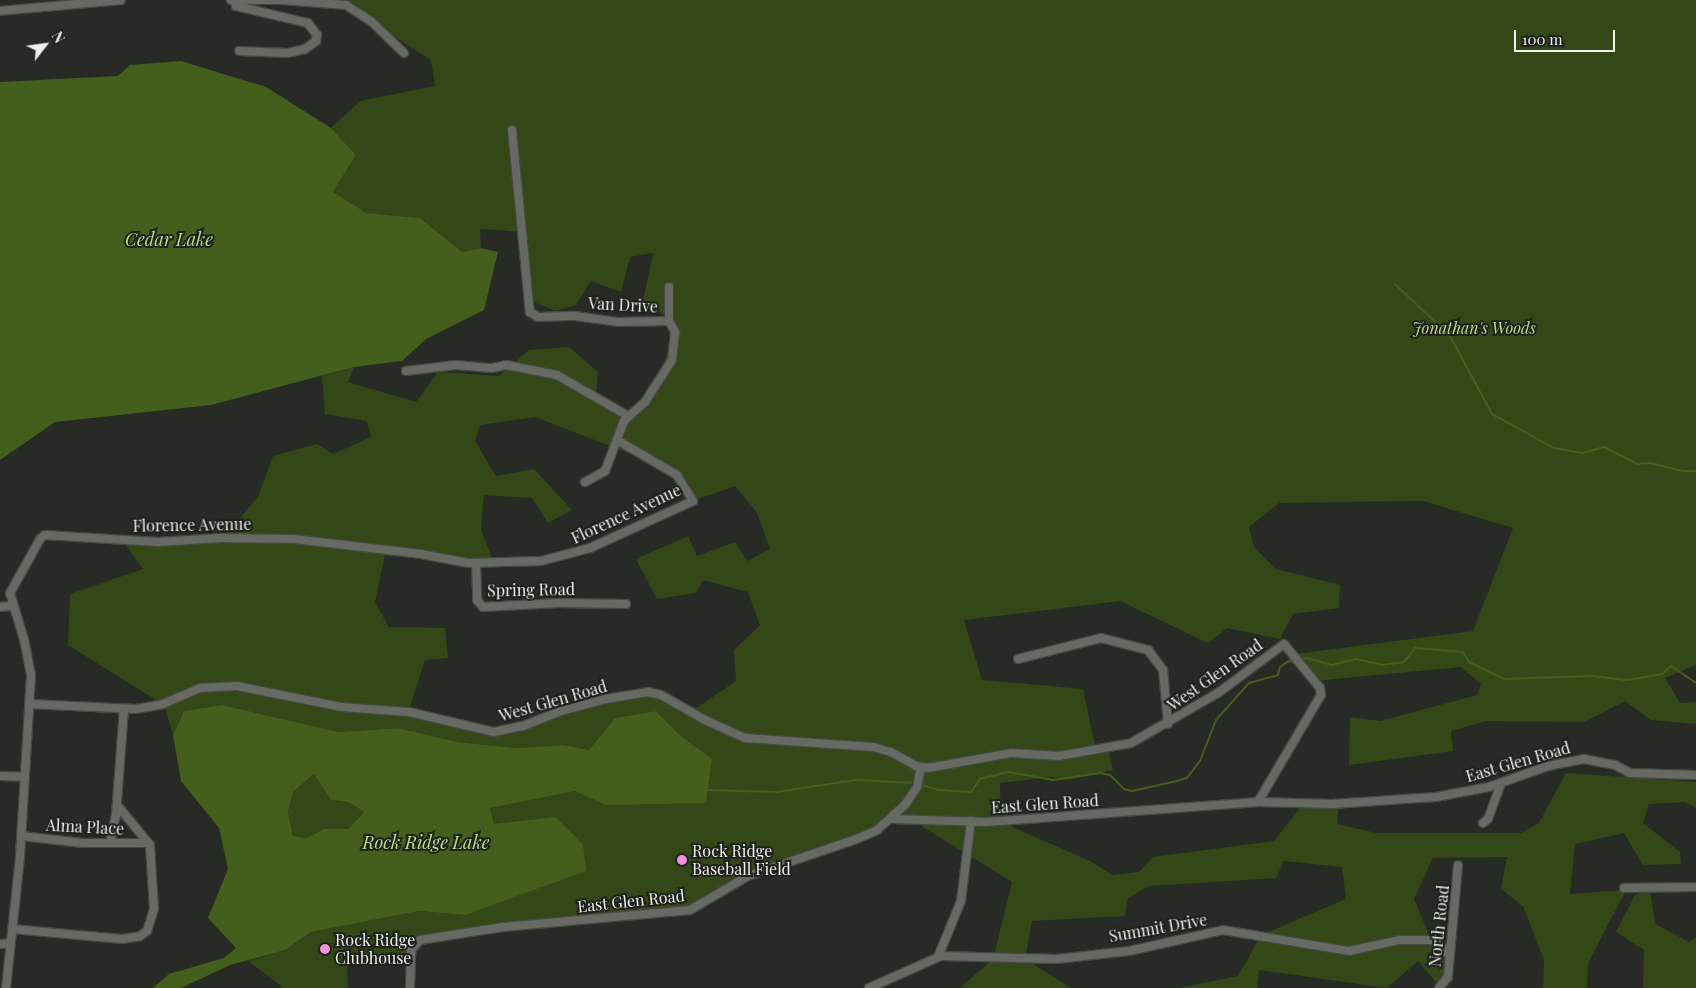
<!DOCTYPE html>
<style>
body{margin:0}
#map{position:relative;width:1696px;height:988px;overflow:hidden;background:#282b25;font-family:"Playfair Display",serif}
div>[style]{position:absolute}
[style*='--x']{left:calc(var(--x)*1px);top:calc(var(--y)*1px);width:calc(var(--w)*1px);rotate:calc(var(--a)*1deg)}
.green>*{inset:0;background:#334717}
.water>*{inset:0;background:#445e1c}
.stream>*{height:2px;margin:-1px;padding:0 1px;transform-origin:1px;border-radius:1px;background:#445e1c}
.roads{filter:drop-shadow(1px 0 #464843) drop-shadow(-1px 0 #464843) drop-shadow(0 1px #464843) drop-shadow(0 -1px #464843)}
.minor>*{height:8px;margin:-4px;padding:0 4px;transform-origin:4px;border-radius:4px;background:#676a63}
.dots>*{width:14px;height:14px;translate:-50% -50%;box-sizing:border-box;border:2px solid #1f211c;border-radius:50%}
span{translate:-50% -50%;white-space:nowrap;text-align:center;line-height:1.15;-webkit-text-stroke:4px #1f211c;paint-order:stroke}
.street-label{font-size:16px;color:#eef0ec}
.park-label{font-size:16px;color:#b5df82;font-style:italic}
.poi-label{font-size:16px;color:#eef0ec}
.left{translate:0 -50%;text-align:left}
.water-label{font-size:18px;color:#b5df82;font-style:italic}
.north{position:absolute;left:20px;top:20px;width:50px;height:50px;-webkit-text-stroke:4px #1f211c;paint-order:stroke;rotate:60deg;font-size:14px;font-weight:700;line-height:20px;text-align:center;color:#eef0ec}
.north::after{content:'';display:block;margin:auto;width:18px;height:22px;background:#eef0ec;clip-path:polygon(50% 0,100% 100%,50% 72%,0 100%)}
.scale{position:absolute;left:1514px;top:30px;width:101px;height:22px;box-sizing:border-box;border:2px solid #eef0ec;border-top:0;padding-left:6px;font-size:15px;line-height:18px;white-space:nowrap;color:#eef0ec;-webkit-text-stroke:4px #1f211c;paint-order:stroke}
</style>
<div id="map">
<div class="green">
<div style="clip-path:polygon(evenodd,282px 0,1696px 0,1696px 665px,1665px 678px,1680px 703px,1696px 702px,1696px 724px,1651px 720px,1625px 701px,1584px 722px,1486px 721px,1451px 731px,1453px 751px,1349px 765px,1350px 717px,1380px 721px,1477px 695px,1481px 684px,1461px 667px,1314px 681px,1295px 654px,1473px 631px,1513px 528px,1423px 501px,1279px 503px,1249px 527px,1254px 547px,1276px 569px,1340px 585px,1339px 608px,1293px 614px,1280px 639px,1227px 628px,1208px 643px,1120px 601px,964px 620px,982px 680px,1083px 689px,1096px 751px,1109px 749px,1113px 770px,1068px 780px,1051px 777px,1000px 783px,1001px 822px,1092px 862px,1112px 875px,1139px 872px,1153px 857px,1274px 841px,1304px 803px,1339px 802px,1337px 824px,1376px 833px,1521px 833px,1539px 823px,1566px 773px,1696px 782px,1696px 808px,1685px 802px,1649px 804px,1643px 823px,1680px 852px,1681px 864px,1643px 865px,1624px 833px,1575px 844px,1570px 894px,1626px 890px,1588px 963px,1587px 988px,1543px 988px,1544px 960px,1523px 906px,1501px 889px,1507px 857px,1433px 858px,1414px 899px,1431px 939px,1450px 962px,1441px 988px,1418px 961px,1387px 988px,1259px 970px,1257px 988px,1180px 988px,1238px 976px,1261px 935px,1346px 899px,1342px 867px,1284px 861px,1276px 878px,1149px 886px,1128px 898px,1125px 916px,1032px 921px,1025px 959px,1071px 988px,960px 988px,993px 959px,1012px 882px,907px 817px,838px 848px,759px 872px,690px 912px,418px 940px,406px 953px,347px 964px,348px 988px,284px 988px,248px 961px,285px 950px,311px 932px,419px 911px,465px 915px,494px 824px,490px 808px,575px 791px,605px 805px,711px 759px,682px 737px,656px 711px,615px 718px,589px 750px,564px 745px,515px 748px,456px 742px,398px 728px,339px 732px,222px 705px,184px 711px,173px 735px,164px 705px,68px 645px,70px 594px,143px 569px,123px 541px,224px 537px,258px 497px,273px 456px,317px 444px,333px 454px,371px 437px,367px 421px,325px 414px,322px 376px,354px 367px,348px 382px,416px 402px,438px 372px,499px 376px,529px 350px,569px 347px,598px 372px,596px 393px,630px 413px,661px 371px,675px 327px,674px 322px,643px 301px,653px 253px,630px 257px,621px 292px,591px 281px,576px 305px,556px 311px,531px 301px,523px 232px,480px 229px,481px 248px,462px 252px,420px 218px,366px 213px,338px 198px,333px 192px,356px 155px,331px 128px,360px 101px,435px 86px,431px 60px,361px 15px,341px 6px,282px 0,535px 417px,662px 466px,695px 500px,735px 486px,757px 513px,770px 549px,747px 561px,735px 542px,697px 556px,688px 536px,636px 559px,657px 599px,696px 593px,703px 580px,748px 592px,760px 625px,734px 650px,736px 681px,688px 714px,645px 693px,504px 732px,407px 716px,425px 660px,448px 658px,445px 628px,389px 627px,375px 602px,386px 550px,494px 564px,481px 529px,484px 495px,532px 498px,548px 523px,572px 510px,534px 469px,496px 476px,475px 441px,480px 425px,535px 417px)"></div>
<div style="clip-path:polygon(314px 774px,331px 800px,348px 802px,364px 812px,348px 829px,323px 829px,307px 838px,293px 836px,288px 812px,293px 792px)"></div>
<div style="clip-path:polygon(1650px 889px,1655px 924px,1689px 942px,1696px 938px,1696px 988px,1643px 988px,1644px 950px,1616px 932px,1635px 895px)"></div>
</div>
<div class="water">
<div style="clip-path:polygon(181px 61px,266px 87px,331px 128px,356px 155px,333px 192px,366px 213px,420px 218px,462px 252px,481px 248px,498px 252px,484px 310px,426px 339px,402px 361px,354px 367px,211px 405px,55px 422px,0 460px,0 82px,118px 76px,130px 65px)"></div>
<div style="clip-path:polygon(evenodd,222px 705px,339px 732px,398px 728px,457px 742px,515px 748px,564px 745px,589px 750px,615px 718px,656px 711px,682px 737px,712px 759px,706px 803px,605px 805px,575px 791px,490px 808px,494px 824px,555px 817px,583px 844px,586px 871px,465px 915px,419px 911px,311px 932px,285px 950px,230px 965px,181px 988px,153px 988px,169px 974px,224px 958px,236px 948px,208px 918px,228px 869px,219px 828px,181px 781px,173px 735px,184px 711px,222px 705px,314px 774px,331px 800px,348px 802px,364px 812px,348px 829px,323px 829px,307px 838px,293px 836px,288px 812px,293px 792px,314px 774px)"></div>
</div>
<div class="stream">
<div style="--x:1395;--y:284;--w:76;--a:43.4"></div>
<div style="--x:1450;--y:336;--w:89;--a:61.7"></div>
<div style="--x:1492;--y:414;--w:71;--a:28.7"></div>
<div style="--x:1554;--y:448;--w:28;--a:10"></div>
<div style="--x:1582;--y:453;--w:23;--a:-15"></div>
<div style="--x:1604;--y:447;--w:37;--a:27"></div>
<div style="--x:1637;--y:464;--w:14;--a:-4"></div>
<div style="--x:1651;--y:463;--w:34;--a:14"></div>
<div style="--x:1684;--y:471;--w:12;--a:0"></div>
<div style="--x:1303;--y:659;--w:4;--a:-14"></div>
<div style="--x:1307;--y:658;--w:25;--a:16"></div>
<div style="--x:1331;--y:665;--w:26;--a:-13"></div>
<div style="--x:1356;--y:659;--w:26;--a:13"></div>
<div style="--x:1381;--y:665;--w:23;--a:-7"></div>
<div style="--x:1404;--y:662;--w:18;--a:-52"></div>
<div style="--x:1415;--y:648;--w:48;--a:4.8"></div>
<div style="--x:1463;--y:652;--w:12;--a:59"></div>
<div style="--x:1469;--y:662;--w:39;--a:26"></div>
<div style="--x:1504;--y:679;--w:90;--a:-1.9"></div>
<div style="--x:1594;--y:676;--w:34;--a:7"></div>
<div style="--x:1628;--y:680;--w:35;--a:-10"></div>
<div style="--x:1662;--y:674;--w:12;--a:-42"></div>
<div style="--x:1671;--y:666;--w:30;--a:34"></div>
<div style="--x:919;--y:784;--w:21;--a:17"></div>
<div style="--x:939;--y:790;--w:32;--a:4"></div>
<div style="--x:971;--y:792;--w:16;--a:-55"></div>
<div style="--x:980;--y:779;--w:30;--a:-14"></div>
<div style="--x:1009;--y:772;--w:45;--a:10.3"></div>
<div style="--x:1053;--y:780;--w:48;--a:-8.5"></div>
<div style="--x:1100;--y:773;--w:10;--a:11"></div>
<div style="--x:1110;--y:775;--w:20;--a:45"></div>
<div style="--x:1124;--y:789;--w:8;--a:14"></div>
<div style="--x:1132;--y:791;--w:46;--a:-12.5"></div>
<div style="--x:1177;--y:781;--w:10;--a:-17"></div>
<div style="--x:1187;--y:778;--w:21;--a:-53"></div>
<div style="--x:1200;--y:761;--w:44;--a:-68.7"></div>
<div style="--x:1216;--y:720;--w:50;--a:-48.3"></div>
<div style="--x:1249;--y:683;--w:30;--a:-15"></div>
<div style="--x:1278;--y:675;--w:8;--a:-76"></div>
<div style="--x:1280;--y:667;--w:11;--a:-34"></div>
<div style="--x:1289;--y:661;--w:6;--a:18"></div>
<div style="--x:708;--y:790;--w:68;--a:1.7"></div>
<div style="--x:776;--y:792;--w:81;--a:-8.5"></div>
<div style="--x:856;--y:780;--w:58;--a:3"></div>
</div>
<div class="roads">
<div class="minor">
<div style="--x:231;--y:0;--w:48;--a:0"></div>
<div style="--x:282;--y:0;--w:64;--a:4.5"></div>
<div style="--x:346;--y:5;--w:30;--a:33"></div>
<div style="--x:371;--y:21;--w:46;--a:44.1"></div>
<div style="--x:235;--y:1;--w:5;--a:79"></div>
<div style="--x:236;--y:6;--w:74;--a:13.3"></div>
<div style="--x:308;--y:23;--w:15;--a:53"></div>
<div style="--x:317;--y:35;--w:6;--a:99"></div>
<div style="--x:316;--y:41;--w:14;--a:144"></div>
<div style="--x:305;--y:49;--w:18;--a:167"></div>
<div style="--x:287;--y:53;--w:48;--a:-177.6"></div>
<div style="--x:0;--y:11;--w:121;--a:-5.2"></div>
<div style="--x:512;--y:130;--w:183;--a:84.4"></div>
<div style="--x:530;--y:312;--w:9;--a:32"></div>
<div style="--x:538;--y:317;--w:37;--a:-2"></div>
<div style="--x:575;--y:316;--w:43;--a:7.9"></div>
<div style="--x:618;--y:322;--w:51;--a:-1.1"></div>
<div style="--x:669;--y:321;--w:13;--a:61"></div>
<div style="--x:675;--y:332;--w:28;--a:96"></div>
<div style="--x:672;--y:360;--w:50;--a:122.7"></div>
<div style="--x:645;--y:402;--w:28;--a:138"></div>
<div style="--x:624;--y:421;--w:53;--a:110.8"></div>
<div style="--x:605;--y:471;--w:23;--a:151"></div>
<div style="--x:669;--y:287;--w:34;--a:90"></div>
<div style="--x:406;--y:371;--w:50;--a:-6.8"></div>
<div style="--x:456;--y:365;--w:36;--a:5"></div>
<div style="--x:492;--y:368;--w:14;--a:-12"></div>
<div style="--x:506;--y:365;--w:52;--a:11.1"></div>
<div style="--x:557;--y:375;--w:82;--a:30"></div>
<div style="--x:476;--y:563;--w:37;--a:88"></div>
<div style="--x:477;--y:600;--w:9;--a:49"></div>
<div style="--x:483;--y:607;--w:76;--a:-3"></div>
<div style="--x:559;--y:603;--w:67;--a:0.9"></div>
<div style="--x:0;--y:607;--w:12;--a:-5"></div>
<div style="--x:1018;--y:659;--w:86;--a:-14.2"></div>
<div style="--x:1101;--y:638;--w:49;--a:14.3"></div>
<div style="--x:1148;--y:650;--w:25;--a:53"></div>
<div style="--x:1163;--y:670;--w:54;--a:84.7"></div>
<div style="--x:29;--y:704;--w:107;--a:2.7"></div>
<div style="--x:136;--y:709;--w:27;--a:-10"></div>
<div style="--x:163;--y:704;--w:40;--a:-23.4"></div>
<div style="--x:200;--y:688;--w:37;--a:-3"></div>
<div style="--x:237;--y:686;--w:106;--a:11.4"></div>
<div style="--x:341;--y:707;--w:68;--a:4.2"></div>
<div style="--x:409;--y:712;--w:87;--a:13.2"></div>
<div style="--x:494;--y:732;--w:30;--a:-12"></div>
<div style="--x:523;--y:726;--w:41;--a:-21.5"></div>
<div style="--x:561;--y:711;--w:47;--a:-14.9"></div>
<div style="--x:606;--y:699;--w:43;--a:-9.5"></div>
<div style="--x:648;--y:692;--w:13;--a:13"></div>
<div style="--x:661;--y:695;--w:51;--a:29.6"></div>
<div style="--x:705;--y:720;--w:44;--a:24.2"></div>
<div style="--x:745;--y:738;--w:128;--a:4"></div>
<div style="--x:873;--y:747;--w:19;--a:16"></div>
<div style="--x:891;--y:752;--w:29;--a:29"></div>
<div style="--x:916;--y:766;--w:12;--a:9"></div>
<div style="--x:928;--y:768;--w:84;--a:-10.2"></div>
<div style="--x:1011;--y:753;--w:48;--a:3.6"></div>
<div style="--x:1059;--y:756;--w:73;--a:-10.2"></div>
<div style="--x:1131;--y:743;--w:100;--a:-29.9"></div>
<div style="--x:1218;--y:693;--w:82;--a:-36.6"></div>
<div style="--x:1284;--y:644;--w:57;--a:50.7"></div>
<div style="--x:1320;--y:688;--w:7;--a:82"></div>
<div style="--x:1321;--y:695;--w:124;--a:120.5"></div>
<div style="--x:0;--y:776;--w:25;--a:2"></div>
<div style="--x:892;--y:819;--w:94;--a:1.8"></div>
<div style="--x:986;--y:822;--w:273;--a:-4.2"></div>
<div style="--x:1258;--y:802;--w:74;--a:1.5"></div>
<div style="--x:1332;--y:804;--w:104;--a:-3.9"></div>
<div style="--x:1436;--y:797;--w:54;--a:-10.7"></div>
<div style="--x:1489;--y:787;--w:63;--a:-19.6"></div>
<div style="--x:1548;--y:766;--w:37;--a:-11"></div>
<div style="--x:1584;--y:759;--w:32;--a:11"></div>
<div style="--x:1615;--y:765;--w:17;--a:28"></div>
<div style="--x:1630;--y:773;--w:66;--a:1.7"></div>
<div style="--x:1483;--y:823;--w:6;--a:-39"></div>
<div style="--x:1488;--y:819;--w:38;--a:-70"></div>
<div style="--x:21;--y:836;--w:62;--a:6.4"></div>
<div style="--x:83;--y:843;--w:65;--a:0"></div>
<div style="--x:110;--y:843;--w:29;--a:-78"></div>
<div style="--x:116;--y:815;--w:106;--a:-85.7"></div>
<div style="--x:1624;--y:888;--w:72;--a:-0.8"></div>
<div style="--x:12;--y:929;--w:110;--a:5.2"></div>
<div style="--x:122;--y:939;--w:18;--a:-9"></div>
<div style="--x:140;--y:936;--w:9;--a:-36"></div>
<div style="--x:147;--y:931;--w:23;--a:-72"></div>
<div style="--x:154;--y:909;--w:64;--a:-93.6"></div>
<div style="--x:150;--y:845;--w:52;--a:-129.5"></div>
<div style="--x:0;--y:944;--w:11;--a:-5"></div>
<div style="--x:938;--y:957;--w:61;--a:-67.7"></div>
<div style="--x:961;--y:901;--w:81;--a:-82.9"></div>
<div style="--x:6;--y:988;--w:133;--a:-83.9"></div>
<div style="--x:20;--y:856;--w:181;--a:-86.5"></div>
<div style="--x:31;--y:675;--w:33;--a:-101"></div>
<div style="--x:25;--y:643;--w:52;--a:-106.7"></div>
<div style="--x:10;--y:593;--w:62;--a:-60.9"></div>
<div style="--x:40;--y:539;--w:6;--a:-39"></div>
<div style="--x:45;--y:535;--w:113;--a:3.5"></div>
<div style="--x:158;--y:542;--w:63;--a:-3.6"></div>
<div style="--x:221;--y:538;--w:73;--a:0.8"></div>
<div style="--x:294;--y:539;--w:128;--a:6.7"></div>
<div style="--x:421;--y:554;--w:48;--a:10.8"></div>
<div style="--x:468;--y:563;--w:73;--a:-1.6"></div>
<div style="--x:541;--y:561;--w:51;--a:-14.9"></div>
<div style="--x:590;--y:548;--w:113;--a:-24.5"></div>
<div style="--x:693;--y:501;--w:31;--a:-122"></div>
<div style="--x:677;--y:475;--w:69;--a:-149.7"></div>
<div style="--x:410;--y:988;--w:38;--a:-88"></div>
<div style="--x:411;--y:950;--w:13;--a:-48"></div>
<div style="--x:420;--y:940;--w:84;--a:-8.9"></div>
<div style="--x:503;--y:927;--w:188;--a:-5.2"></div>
<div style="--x:690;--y:910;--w:67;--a:-30.4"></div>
<div style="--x:748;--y:876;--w:112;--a:-18.8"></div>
<div style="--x:854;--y:840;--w:25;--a:-23"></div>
<div style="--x:877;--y:830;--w:38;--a:-42"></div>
<div style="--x:905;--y:805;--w:22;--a:-56"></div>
<div style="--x:917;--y:787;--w:20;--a:-79"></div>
<div style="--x:869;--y:988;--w:79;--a:-24"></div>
<div style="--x:941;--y:956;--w:116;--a:1.5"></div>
<div style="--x:1057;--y:959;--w:72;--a:-6.3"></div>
<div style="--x:1129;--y:951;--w:96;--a:-12.6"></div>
<div style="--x:1223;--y:930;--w:128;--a:9.5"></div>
<div style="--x:1349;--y:951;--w:51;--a:-12.4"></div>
<div style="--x:1399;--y:940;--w:38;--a:0"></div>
<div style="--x:1437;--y:940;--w:19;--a:54"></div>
<div style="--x:1439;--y:988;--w:14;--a:-51"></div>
<div style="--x:1448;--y:977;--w:112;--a:-84.9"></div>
</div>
</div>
<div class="dots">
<div style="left:682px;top:860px;background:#f291d6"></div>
<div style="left:325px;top:949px;background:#f291d6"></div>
</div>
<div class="street-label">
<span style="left:623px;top:305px;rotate:3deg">Van Drive</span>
<span style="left:626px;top:514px;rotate:-25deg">Florence Avenue</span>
<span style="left:192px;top:525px;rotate:-1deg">Florence Avenue</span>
<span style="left:531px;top:590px;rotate:-1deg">Spring Road</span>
<span style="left:1215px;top:675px;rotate:-35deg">West Glen Road</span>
<span style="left:553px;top:701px;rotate:-16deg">West Glen Road</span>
<span style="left:1518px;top:762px;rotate:-16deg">East Glen Road</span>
<span style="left:1045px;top:804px;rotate:-4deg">East Glen Road</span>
<span style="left:85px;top:827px;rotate:3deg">Alma Place</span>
<span style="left:631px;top:901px;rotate:-6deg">East Glen Road</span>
<span style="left:1439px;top:926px;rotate:-84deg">North Road</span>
<span style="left:1158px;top:928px;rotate:-10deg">Summit Drive</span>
</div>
<div class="park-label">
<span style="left:1474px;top:328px">Jonathan's Woods</span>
</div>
<div class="poi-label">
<span class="left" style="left:692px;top:860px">Rock Ridge<br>Baseball Field</span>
<span class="left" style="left:335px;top:949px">Rock Ridge<br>Clubhouse</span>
</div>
<div class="water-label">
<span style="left:169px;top:239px">Cedar Lake</span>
<span style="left:426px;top:842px">Rock Ridge Lake</span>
</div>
<div class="north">N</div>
<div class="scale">100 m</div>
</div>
